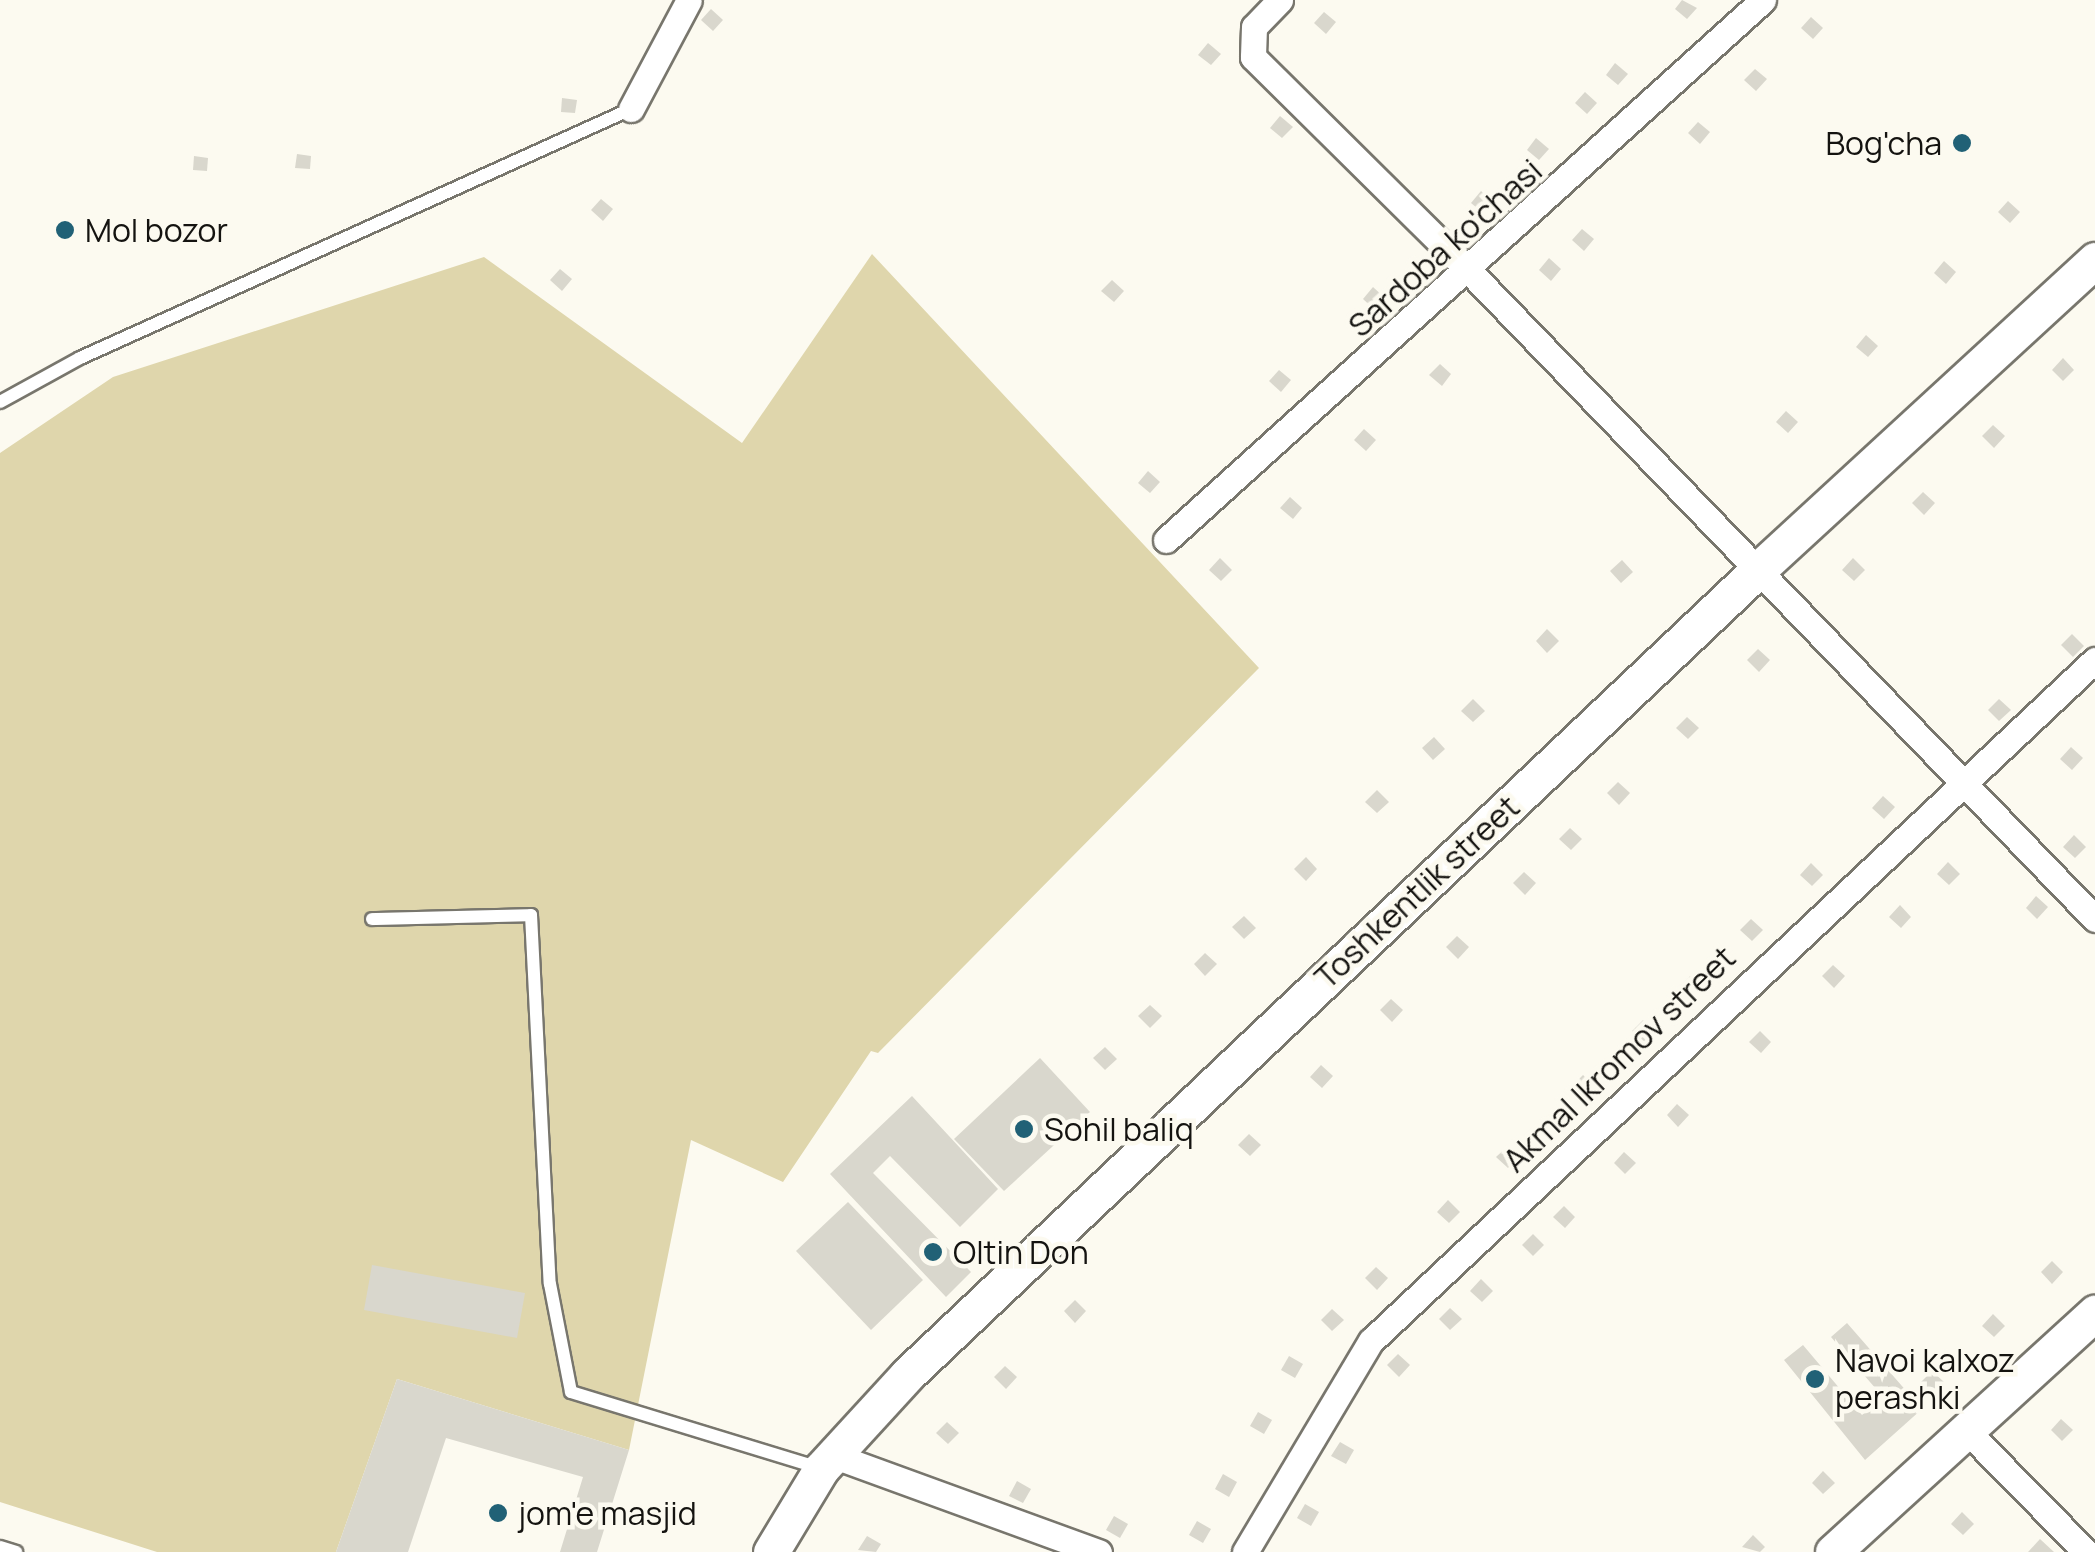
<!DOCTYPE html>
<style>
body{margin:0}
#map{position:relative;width:2095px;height:1552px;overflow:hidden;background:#fcfaf0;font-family:Manrope,sans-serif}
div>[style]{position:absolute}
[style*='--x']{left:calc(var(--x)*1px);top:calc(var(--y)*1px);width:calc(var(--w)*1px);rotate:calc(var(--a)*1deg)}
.green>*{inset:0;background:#dfd6ac}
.building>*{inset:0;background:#d9d7cd}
.roads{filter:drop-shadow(2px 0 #78766d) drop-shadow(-2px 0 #78766d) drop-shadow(0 2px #78766d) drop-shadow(0 -2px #78766d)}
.lane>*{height:12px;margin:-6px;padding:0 6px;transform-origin:6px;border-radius:6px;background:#fff}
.street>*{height:25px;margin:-12.5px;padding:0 12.5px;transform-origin:12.5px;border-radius:12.5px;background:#fff}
.secondary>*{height:35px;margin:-17.5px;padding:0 17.5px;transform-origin:17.5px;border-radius:17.5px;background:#fff}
.dots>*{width:28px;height:28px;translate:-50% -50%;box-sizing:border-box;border:5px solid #fcfaf0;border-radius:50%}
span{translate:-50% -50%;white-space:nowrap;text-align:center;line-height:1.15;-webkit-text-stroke:9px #fcfaf0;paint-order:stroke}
.poi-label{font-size:32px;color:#141310}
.right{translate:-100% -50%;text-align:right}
.left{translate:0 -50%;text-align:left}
.street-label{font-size:32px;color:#141310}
</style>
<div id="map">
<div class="green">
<div style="clip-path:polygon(872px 254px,1259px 668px,878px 1053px,871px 1051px,783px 1182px,691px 1140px,629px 1450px,397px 1379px,336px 1552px,157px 1552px,0 1502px,0 453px,113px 377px,484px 257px,742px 443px)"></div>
</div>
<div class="building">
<div style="clip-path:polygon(1682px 0,1697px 8px,1687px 19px,1675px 9px)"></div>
<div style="clip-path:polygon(711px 9px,723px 20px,713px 31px,701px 20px)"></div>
<div style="clip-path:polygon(1324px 12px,1336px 22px,1326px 34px,1314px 23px)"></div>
<div style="clip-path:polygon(1811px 17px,1823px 28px,1813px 39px,1801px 28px)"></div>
<div style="clip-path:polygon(1208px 43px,1221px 54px,1211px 65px,1198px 55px)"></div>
<div style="clip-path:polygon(1615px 63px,1628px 74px,1618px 85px,1606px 75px)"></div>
<div style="clip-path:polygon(1755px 69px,1767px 79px,1756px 91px,1744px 80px)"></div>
<div style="clip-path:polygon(1585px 92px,1597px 103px,1587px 114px,1575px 103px)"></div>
<div style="clip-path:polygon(562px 98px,577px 100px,575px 113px,561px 112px)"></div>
<div style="clip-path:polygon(1280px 116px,1293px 127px,1282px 138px,1270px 128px)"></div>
<div style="clip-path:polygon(1698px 122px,1710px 132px,1700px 144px,1688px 133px)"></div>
<div style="clip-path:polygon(1536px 138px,1549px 149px,1539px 160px,1527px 150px)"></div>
<div style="clip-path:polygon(297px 154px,311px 156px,310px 169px,295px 168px)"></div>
<div style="clip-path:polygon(194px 156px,208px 158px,207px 171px,193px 170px)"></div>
<div style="clip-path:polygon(1481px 191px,1493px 202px,1483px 213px,1471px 203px)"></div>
<div style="clip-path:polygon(601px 199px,613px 209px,603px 221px,591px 210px)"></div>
<div style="clip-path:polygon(2008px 201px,2020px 212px,2010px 223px,1998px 212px)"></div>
<div style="clip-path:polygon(1582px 229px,1594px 239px,1584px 251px,1572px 240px)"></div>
<div style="clip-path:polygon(1549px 258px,1561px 269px,1551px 281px,1539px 270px)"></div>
<div style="clip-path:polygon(1944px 261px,1956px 272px,1946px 284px,1934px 273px)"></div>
<div style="clip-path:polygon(560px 269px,572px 279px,562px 291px,550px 280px)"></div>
<div style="clip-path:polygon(1112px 280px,1124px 291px,1114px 302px,1101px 291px)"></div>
<div style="clip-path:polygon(1373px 287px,1385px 298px,1375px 310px,1363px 299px)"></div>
<div style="clip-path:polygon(1866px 335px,1878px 346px,1868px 357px,1856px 347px)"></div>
<div style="clip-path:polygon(2063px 358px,2074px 370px,2063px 381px,2052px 370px)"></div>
<div style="clip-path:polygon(1440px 364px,1451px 374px,1442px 386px,1429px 375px)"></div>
<div style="clip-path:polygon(1279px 370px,1291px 380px,1281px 392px,1269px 381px)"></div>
<div style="clip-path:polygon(1786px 411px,1798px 422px,1788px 433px,1776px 422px)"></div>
<div style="clip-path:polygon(1993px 425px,2005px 436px,1994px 448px,1982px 436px)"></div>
<div style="clip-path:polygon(1364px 429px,1376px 440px,1366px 451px,1354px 440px)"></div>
<div style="clip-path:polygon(1148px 471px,1160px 482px,1150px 493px,1138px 483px)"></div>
<div style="clip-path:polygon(1923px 492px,1935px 503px,1924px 515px,1912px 503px)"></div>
<div style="clip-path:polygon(1290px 497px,1302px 508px,1293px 519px,1280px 508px)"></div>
<div style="clip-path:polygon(1220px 558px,1232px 570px,1221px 581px,1209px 570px)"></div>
<div style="clip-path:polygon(1853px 558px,1865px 570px,1854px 581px,1842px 570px)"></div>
<div style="clip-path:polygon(1622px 560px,1633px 572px,1621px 583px,1610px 571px)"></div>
<div style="clip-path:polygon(1547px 629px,1559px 641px,1547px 653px,1536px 641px)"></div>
<div style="clip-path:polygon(2072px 634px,2084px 646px,2073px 657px,2061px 645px)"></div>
<div style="clip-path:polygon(1758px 649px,1770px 660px,1759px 672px,1747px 660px)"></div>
<div style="clip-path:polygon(1473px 699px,1485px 711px,1473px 722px,1461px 711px)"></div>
<div style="clip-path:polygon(1999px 699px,2011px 710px,1999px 721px,1988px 710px)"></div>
<div style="clip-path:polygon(1687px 717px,1699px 728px,1688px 739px,1676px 728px)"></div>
<div style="clip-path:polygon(1434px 737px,1445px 749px,1433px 760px,1422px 748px)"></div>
<div style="clip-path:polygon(2071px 747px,2083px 758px,2072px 770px,2060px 759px)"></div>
<div style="clip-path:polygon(1618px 782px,1630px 793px,1619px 805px,1607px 793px)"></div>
<div style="clip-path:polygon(1377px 790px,1389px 802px,1377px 813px,1365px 802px)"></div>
<div style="clip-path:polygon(1883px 796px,1895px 807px,1884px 819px,1872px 808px)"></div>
<div style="clip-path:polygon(1570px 828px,1582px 839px,1571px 850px,1559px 839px)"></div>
<div style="clip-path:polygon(2074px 835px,2086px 847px,2075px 858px,2063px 847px)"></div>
<div style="clip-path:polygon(1306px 857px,1317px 869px,1306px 881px,1294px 869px)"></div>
<div style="clip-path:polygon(1948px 862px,1960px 874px,1949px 885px,1937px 874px)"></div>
<div style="clip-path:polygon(1811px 863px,1823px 875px,1812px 886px,1800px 875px)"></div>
<div style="clip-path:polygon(1524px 872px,1536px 883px,1525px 895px,1513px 883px)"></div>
<div style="clip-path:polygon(2036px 896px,2048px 907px,2037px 919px,2026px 908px)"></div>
<div style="clip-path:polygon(1900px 905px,1911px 917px,1901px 928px,1889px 917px)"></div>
<div style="clip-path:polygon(1244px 916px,1256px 928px,1244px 939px,1232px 927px)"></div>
<div style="clip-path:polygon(1751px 919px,1763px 930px,1752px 941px,1740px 930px)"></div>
<div style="clip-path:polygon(1457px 936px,1469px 947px,1458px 959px,1446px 947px)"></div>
<div style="clip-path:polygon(1205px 953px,1217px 964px,1205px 976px,1194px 964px)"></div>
<div style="clip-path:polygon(1833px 965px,1845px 976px,1834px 988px,1822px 976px)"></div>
<div style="clip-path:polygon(1690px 976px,1702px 987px,1691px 999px,1679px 987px)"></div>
<div style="clip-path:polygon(1391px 999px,1403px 1010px,1392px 1022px,1380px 1010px)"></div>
<div style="clip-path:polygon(1150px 1005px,1162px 1016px,1150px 1028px,1138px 1016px)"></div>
<div style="clip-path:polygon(1643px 1020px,1654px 1031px,1644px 1042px,1632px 1031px)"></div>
<div style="clip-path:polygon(1760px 1031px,1771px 1042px,1761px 1053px,1749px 1042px)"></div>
<div style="clip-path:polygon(1105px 1047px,1117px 1059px,1105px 1070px,1093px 1058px)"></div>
<div style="clip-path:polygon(1040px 1058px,1090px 1112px,1004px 1191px,954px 1139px)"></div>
<div style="clip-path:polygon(1321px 1065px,1333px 1076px,1322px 1088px,1310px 1077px)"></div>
<div style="clip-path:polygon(1583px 1075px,1595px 1086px,1584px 1097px,1572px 1086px)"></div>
<div style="clip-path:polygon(912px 1096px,998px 1189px,960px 1227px,890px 1156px,873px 1173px,971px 1272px,946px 1297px,830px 1174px)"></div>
<div style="clip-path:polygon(1677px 1104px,1689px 1115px,1678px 1127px,1667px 1115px)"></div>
<div style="clip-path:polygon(1249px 1134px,1261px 1145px,1250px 1156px,1238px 1145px)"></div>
<div style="clip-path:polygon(1508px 1146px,1519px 1157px,1508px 1168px,1496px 1157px)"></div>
<div style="clip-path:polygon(1624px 1152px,1636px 1163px,1625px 1174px,1614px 1163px)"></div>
<div style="clip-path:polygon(1448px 1200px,1460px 1212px,1449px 1223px,1437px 1212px)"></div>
<div style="clip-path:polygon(848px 1202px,923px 1280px,871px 1330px,796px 1251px)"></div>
<div style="clip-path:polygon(1564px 1206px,1575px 1217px,1565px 1228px,1553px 1217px)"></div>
<div style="clip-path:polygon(1533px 1234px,1544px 1245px,1533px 1256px,1522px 1245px)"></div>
<div style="clip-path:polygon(2052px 1261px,2063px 1272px,2052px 1284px,2041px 1272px)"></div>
<div style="clip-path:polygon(372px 1265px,525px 1293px,517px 1338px,364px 1310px)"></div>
<div style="clip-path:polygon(1376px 1267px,1388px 1278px,1377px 1290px,1365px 1278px)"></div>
<div style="clip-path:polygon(1481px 1279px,1493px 1291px,1482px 1302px,1470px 1291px)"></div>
<div style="clip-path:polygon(1075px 1300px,1086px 1311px,1075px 1323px,1064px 1311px)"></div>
<div style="clip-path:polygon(1450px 1308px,1462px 1319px,1450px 1330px,1439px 1319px)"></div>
<div style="clip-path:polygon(1332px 1309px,1344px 1320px,1332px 1331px,1321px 1320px)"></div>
<div style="clip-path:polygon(1993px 1314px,2005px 1326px,1994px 1337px,1982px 1326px)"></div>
<div style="clip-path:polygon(1847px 1323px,1922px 1409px,1865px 1460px,1784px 1360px,1803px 1345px,1862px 1415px,1883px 1397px,1831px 1337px)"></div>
<div style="clip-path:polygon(1398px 1354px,1410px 1365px,1399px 1377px,1387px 1365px)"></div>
<div style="clip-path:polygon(1289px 1356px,1303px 1364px,1295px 1378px,1281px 1370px)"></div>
<div style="clip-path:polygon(1005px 1366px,1017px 1377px,1006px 1389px,994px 1377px)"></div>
<div style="clip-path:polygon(1932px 1371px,1944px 1382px,1933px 1393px,1921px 1382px)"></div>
<div style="clip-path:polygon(397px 1379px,629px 1450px,597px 1552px,560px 1552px,583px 1477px,446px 1438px,408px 1552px,336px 1552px)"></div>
<div style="clip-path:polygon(1258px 1412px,1272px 1420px,1264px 1434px,1250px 1426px)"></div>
<div style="clip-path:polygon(2061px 1419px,2073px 1430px,2062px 1441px,2051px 1430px)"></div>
<div style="clip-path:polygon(947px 1422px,959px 1433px,948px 1444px,936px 1433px)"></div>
<div style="clip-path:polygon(1340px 1442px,1354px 1450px,1346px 1464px,1331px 1456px)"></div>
<div style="clip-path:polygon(1823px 1471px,1835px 1483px,1823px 1494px,1812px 1483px)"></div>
<div style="clip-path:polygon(1223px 1474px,1237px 1482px,1229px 1497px,1215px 1489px)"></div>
<div style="clip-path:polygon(1017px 1481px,1031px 1489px,1023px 1503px,1009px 1496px)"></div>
<div style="clip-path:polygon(1305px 1504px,1319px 1512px,1311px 1526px,1297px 1518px)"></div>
<div style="clip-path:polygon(1962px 1512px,1974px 1524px,1963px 1535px,1951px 1524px)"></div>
<div style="clip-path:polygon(1114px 1516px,1128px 1524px,1120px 1538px,1106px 1530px)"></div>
<div style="clip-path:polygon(1197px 1521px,1211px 1529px,1203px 1543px,1189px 1535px)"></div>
<div style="clip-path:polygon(1753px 1535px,1765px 1547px,1760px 1552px,1742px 1547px)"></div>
<div style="clip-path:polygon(867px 1536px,881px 1544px,876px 1552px,858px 1550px)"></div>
<div style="clip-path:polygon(2040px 1539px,2054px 1552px,2028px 1552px)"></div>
</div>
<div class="roads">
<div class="lane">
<div style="--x:0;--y:402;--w:91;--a:-28.8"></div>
<div style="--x:80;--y:358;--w:605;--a:-24.32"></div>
<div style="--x:372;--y:919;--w:159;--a:-1.4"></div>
<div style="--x:531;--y:915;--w:369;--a:87.1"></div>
<div style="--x:550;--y:1284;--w:110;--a:79"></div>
<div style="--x:571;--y:1392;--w:259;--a:17"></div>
<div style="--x:0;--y:1547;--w:17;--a:17"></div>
</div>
<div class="street">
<div style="--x:1280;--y:0;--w:37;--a:134"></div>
<div style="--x:1254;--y:27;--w:30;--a:92"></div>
<div style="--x:1253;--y:57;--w:304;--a:44.7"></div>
<div style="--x:1469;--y:271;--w:901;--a:45.99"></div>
<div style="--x:631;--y:109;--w:123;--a:-62"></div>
<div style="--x:1166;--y:540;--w:805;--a:-42.13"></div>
<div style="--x:1967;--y:1431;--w:170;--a:45.5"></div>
<div style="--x:832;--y:1455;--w:284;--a:20"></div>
<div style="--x:1245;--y:1552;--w:246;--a:-59.2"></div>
<div style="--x:1371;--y:1341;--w:994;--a:-43.25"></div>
</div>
<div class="secondary">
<div style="--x:771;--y:1552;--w:97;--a:-58.9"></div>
<div style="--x:821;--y:1469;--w:127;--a:-47.5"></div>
<div style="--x:907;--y:1375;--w:1171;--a:-43.41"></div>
<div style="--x:1758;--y:570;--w:458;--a:-42.6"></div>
<div style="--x:1833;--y:1552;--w:355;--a:-42.4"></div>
</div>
</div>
<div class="dots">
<div style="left:1962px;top:143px;background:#216176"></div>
<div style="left:65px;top:230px;background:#216176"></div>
<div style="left:1024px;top:1129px;background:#216176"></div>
<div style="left:933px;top:1252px;background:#216176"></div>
<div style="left:1815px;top:1379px;background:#216176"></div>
<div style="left:498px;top:1513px;background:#216176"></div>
</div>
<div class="poi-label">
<span class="right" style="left:1942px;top:143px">Bog'cha</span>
<span class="left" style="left:85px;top:230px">Mol bozor</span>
<span class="left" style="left:1044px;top:1129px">Sohil baliq</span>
<span class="left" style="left:953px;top:1252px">Oltin Don</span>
<span class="left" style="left:1835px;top:1379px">Navoi kalxoz<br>perashki</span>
<span class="left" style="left:518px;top:1513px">jom'e masjid</span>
</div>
<div class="street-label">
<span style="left:1445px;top:248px;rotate:-42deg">Sardoba ko'chasi</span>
<span style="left:1417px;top:892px;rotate:-43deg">Toshkentlik street</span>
<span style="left:1619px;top:1059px;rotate:-44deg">Akmal Ikromov street</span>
</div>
</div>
